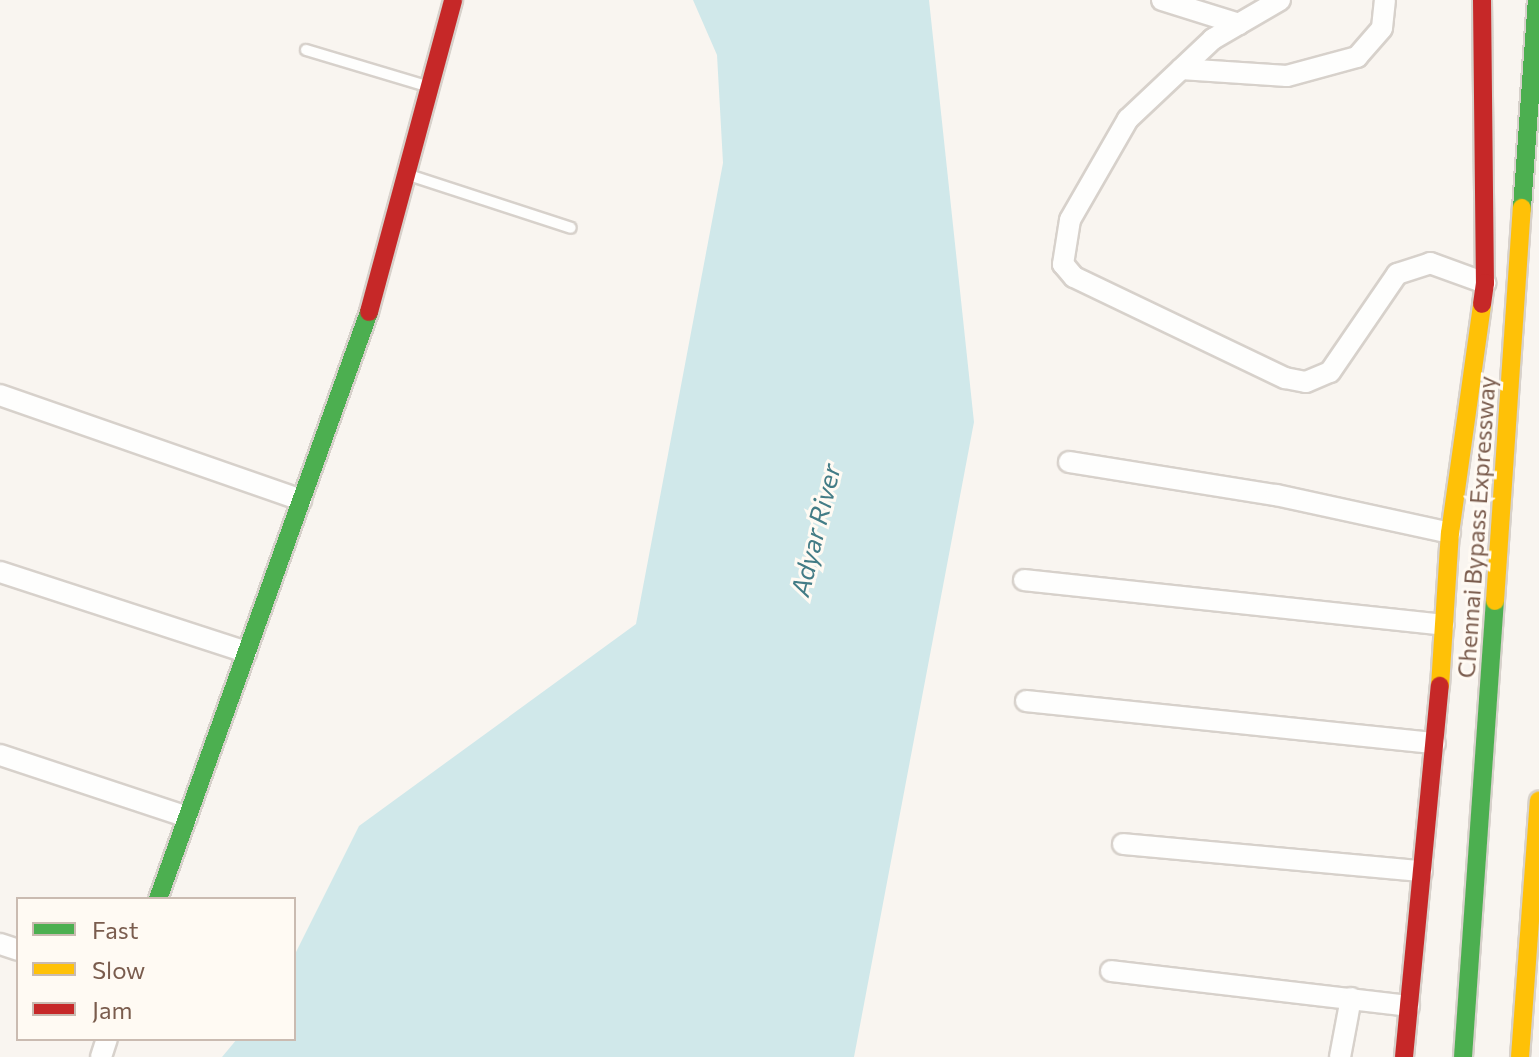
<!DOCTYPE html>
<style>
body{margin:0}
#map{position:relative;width:1539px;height:1057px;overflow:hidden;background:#f9f5f0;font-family:Commissioner,sans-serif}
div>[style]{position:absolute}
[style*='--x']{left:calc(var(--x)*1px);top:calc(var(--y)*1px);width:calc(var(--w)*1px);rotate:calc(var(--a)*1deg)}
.water>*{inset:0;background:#d0e8ea}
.roads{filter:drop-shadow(2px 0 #d7d1cb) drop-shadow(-2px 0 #d7d1cb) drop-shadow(0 2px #d7d1cb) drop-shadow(0 -2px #d7d1cb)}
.lane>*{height:10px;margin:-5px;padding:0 5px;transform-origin:5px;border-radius:5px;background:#fefefd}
.street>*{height:20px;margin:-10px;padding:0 10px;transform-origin:10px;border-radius:10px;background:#fefefd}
.fast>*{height:18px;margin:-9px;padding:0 9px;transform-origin:9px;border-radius:9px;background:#4caf50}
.slow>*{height:18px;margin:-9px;padding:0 9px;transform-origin:9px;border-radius:9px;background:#ffc107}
.jam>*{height:18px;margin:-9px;padding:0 9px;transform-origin:9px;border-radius:9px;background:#c62828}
span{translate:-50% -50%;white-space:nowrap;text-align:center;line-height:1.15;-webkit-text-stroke:6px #fffaf3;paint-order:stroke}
.street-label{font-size:24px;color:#7a5c4d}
.water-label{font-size:26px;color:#437c86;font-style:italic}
.legend{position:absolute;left:16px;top:897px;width:280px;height:144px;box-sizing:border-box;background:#fffaf3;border:2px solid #cabbb1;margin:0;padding:10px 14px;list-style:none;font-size:24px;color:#7a5c4d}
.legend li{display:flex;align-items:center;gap:16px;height:40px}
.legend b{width:40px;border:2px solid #cabbb1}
</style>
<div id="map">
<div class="water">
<div style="clip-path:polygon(693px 0,929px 0,974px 422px,854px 1057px,222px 1057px,237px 1039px,294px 1039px,294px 956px,359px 826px,636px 624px,723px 163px,717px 55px)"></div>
</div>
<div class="roads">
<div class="lane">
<div style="--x:306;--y:50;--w:126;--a:16.6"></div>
<div style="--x:409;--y:175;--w:170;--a:18.1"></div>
</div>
<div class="street">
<div style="--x:1162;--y:0;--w:81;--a:17.3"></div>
<div style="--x:1280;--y:0;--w:78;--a:149.8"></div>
<div style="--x:1213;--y:39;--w:117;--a:136.7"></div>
<div style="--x:1128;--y:119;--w:116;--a:119.9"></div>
<div style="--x:1070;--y:220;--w:45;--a:99"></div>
<div style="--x:1063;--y:264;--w:17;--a:50"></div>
<div style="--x:1074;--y:277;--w:234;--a:25.6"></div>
<div style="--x:1285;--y:378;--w:21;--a:11"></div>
<div style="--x:1306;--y:382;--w:26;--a:-23"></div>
<div style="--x:1330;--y:372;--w:119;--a:-55.6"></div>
<div style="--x:1397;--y:274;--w:35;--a:-18"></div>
<div style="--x:1430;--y:263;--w:59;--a:20"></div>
<div style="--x:1181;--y:69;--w:106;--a:3.8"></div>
<div style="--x:1287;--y:76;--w:73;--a:-15.2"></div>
<div style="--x:1357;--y:57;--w:38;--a:-49"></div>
<div style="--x:1382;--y:28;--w:28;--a:-84"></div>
<div style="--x:0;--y:395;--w:319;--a:19.2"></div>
<div style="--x:1069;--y:462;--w:210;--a:9.1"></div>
<div style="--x:1276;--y:495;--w:178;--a:12.3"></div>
<div style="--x:0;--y:572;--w:259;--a:18"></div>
<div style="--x:1024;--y:580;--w:422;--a:6.1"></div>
<div style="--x:1026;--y:701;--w:411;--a:5.9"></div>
<div style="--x:0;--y:755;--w:197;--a:18.3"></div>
<div style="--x:1123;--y:844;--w:300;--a:5.2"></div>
<div style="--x:0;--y:944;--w:19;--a:18"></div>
<div style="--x:1111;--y:971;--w:300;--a:6.7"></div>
<div style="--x:101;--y:1057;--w:19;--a:-72"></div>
<div style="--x:1340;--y:1057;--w:60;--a:-79.4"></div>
</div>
<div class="fast">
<div style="--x:1522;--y:208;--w:209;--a:-85.9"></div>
<div style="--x:158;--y:899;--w:624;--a:-70.23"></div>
<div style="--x:1463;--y:1057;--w:457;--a:-86"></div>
</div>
<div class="slow">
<div style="--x:1495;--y:601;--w:394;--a:-86.1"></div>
<div style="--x:1440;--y:686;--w:153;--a:-86.3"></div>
<div style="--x:1450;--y:533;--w:231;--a:-82"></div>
<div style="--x:1520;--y:1057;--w:257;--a:-85.8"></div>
</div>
<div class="jam">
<div style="--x:1482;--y:0;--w:283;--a:89.4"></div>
<div style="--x:1485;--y:283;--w:21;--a:98"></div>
<div style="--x:369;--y:312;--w:323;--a:-74.9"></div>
<div style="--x:1404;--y:1057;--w:373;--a:-84.5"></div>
</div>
</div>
<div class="street-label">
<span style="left:1476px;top:527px;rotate:-86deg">Chennai Bypass Expressway</span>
</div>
<div class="water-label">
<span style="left:815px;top:530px;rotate:-76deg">Adyar River</span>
</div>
<ul class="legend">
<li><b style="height:10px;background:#4caf50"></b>Fast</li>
<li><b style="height:10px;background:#ffc107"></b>Slow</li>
<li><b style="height:10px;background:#c62828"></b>Jam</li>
</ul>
</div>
